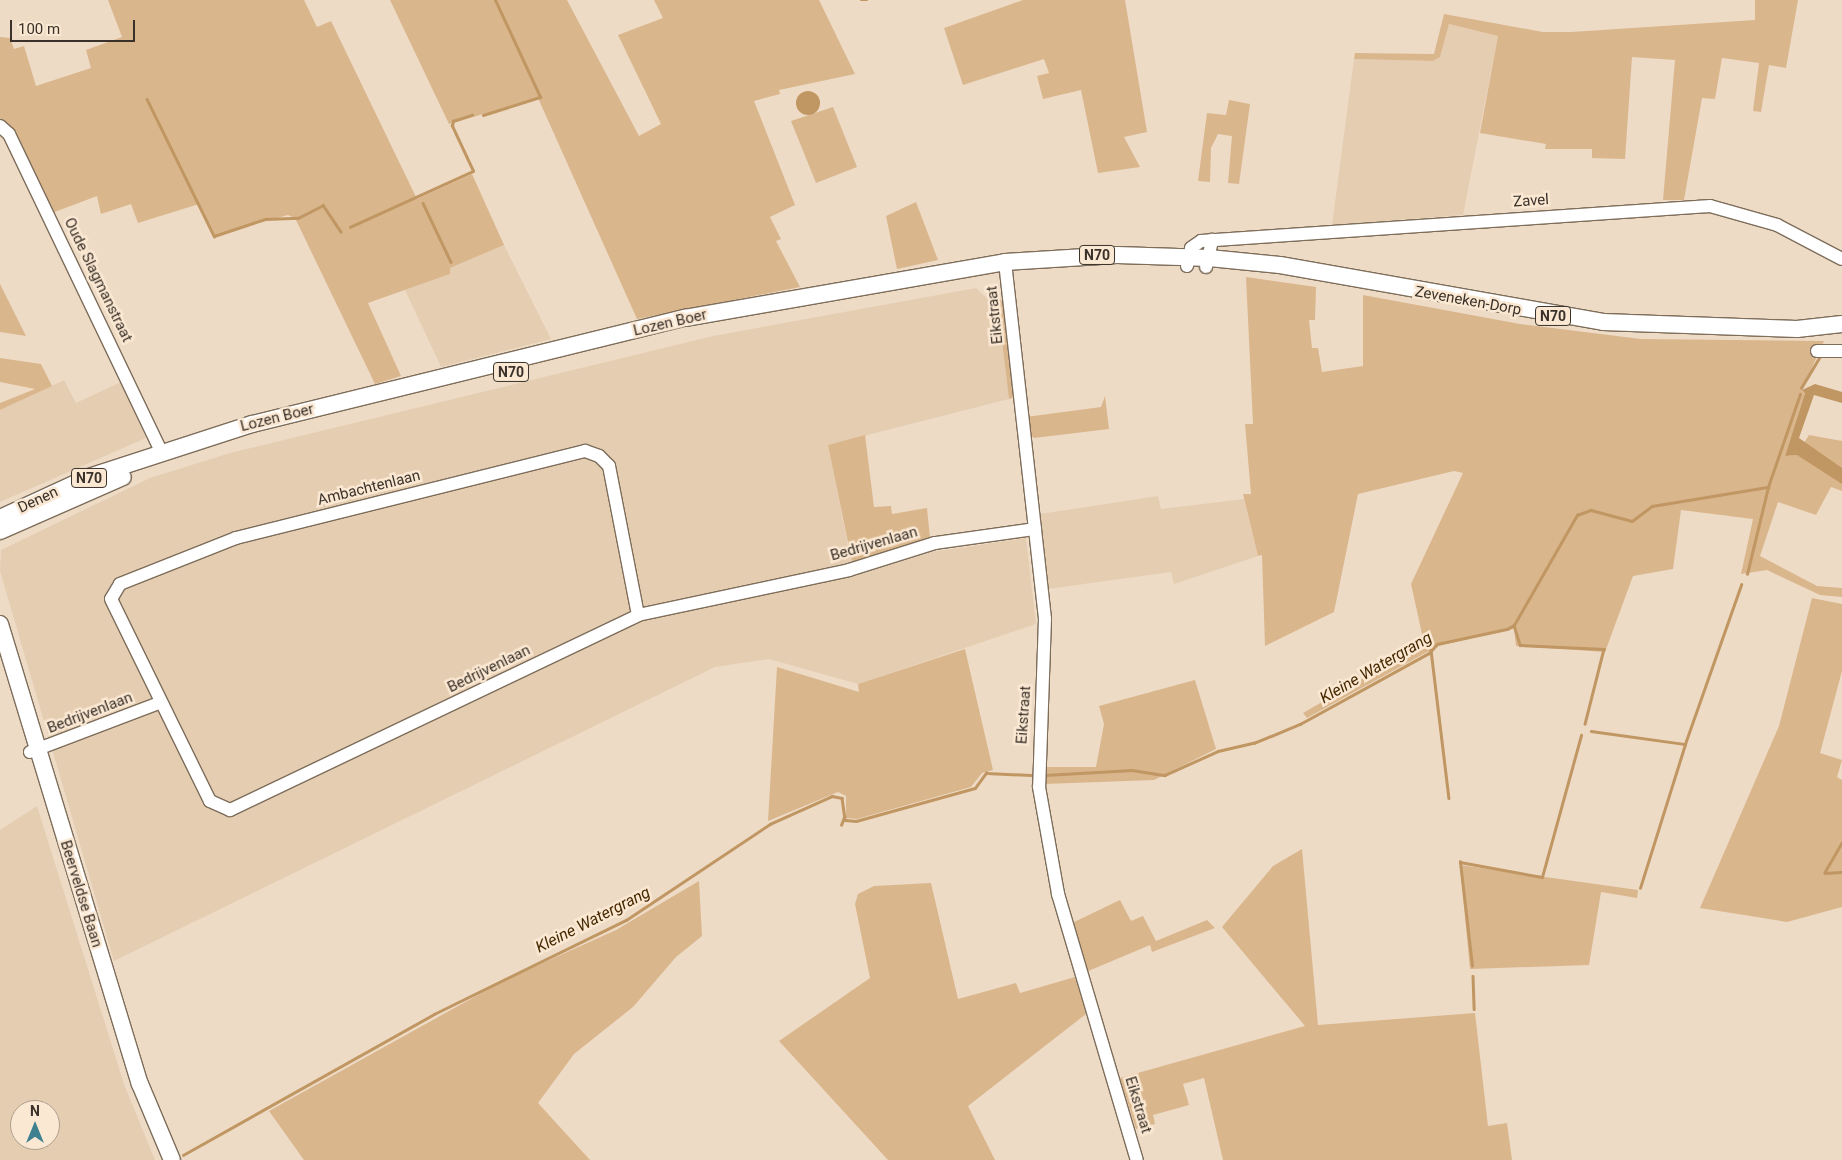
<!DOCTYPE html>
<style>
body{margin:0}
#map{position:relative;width:1842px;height:1160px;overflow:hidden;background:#eedbc6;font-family:Roboto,sans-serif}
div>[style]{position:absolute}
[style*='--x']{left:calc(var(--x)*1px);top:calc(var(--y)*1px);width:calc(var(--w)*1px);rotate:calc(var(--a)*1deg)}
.built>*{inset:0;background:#e5cdb2}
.green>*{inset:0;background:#dab68d}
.water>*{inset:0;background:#c09662}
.round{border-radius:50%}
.stream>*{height:2.5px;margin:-1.25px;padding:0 1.25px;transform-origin:1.25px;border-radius:1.25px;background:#c09662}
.roads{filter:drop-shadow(1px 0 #7d6d5a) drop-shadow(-1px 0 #7d6d5a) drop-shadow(0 1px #7d6d5a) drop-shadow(0 -1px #7d6d5a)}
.minor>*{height:12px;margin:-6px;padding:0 6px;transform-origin:6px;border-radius:6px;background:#fff}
.major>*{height:16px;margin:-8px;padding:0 8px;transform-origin:8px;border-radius:8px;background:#fff}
span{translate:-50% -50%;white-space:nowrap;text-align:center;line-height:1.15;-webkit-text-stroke:5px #fbe8d3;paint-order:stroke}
.shield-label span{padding:1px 4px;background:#fbe8d3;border:1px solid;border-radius:4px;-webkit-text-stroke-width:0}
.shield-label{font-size:14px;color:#3a322a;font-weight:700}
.street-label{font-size:15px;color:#3a322a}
.water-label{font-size:16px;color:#462900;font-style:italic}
.north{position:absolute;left:10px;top:1100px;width:50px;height:50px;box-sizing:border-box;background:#fbe8d3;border:1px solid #ae9f8f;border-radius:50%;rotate:0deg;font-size:14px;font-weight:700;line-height:20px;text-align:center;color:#3a322a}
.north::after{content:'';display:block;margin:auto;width:18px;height:22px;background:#3d8090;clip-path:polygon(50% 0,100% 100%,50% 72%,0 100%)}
.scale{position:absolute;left:10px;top:20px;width:125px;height:22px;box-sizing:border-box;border:2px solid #3a322a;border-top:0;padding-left:6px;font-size:15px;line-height:18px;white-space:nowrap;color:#3a322a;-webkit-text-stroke:4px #fbe8d3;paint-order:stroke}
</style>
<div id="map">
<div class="built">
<div style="clip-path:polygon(1449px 24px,1498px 36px,1463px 215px,1332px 225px,1354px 59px,1433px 61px,1440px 57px)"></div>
<div style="clip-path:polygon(504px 245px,551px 339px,441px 367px,405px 290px,450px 274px,450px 268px)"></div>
<div style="clip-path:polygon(976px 288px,998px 309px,1009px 399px,828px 445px,854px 576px,932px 552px,1026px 538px,1036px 624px,858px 684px,769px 659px,715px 667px,114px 961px,0 571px,1px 550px,150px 478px,230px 453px,713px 336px)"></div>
<div style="clip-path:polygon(64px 380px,76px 403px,121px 382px,146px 438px,0 502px,0 410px)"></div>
<div style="clip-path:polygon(1158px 496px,1161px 509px,1244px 499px,1258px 556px,1174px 584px,1171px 572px,1048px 589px,1040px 514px)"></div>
<div style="clip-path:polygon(evenodd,37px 806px,124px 1084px,155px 1160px,0 1160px,0 830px,37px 806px,20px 1110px,50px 1110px,50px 1140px,20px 1140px,20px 1110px)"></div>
</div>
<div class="green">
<div style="clip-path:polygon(108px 0,304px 0,317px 27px,331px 21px,417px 199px,472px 174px,504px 245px,450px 268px,450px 274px,368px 303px,401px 376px,375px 384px,295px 218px,288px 215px,215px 235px,199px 204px,138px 223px,131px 204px,101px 214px,97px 196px,52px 213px,8px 124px,0 119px,0 37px,10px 38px,14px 49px,24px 46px,36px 86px,91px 68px,86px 50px,122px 37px)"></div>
<div style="clip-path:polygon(390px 0,567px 0,639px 136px,661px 124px,618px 35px,663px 18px,654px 0,819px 0,855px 74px,779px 90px,780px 94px,754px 101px,795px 205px,770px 217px,781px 239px,776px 241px,800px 287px,637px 319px,538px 98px,449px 124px)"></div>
<div style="clip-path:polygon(1023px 0,1125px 0,1147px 132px,1124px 137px,1140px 167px,1098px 173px,1081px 90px,1043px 99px,1037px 76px,1049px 73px,1044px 59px,963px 85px,944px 28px)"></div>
<div style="clip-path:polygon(1755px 0,1798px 0,1786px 68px,1769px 65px,1761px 112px,1753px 111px,1759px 63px,1722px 58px,1715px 99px,1702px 98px,1684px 200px,1663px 200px,1675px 60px,1632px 57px,1625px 159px,1592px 158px,1592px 149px,1545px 149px,1546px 144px,1480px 133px,1498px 36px,1449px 24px,1440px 57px,1433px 61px,1354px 59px,1355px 53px,1434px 54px,1444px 14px,1543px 32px,1571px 32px,1755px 20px)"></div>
<div style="clip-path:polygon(1229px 100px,1250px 104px,1239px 184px,1228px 183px,1232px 136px,1218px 134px,1211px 148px,1210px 182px,1198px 181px,1207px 113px,1226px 115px)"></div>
<div style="clip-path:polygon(833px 107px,857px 167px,816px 183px,791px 121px)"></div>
<div style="clip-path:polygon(916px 202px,938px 260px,897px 269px,886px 216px)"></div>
<div style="clip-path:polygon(1246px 277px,1316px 287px,1315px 320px,1309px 320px,1312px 348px,1318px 348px,1322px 372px,1363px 366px,1363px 295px,1520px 324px,1641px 339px,1824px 341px,1802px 390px,1805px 393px,1785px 456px,1796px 455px,1809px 435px,1842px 441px,1842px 491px,1831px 487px,1816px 515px,1778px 502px,1760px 556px,1817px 586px,1842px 588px,1842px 597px,1820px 595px,1767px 570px,1741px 574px,1753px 519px,1681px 510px,1673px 569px,1633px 576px,1605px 652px,1516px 646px,1514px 629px,1493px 633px,1438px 646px,1307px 718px,1303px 713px,1424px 643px,1411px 584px,1463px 473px,1454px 471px,1358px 494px,1334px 612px,1265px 646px,1262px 555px,1258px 556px,1243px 494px,1251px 494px,1245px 424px,1253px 424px)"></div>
<div style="clip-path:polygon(0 284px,26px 336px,0 332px)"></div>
<div style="clip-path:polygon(997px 295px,1006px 306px,1015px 397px,1009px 399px,998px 309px,990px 301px)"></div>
<div style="clip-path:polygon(0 358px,41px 364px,52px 386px,0 410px,0 403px,35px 389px,0 382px)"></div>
<div style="clip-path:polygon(1105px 396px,1109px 429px,1034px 438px,1028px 433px,1026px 417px,1101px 407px)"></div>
<div style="clip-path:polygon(865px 435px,874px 507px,891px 506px,892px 514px,927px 508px,930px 538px,852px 562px,828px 445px)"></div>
<div style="clip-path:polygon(1812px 598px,1842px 604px,1842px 671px,1820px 753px,1842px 760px,1837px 777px,1842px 780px,1842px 907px,1787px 922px,1700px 908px,1779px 726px)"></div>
<div style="clip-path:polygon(965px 649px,993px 770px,982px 773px,971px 787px,857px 819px,846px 818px,846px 796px,838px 792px,768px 821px,777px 667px,859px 692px,858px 684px)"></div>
<div style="clip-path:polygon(1195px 680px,1216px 749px,1154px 780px,1045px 784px,1043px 767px,1096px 767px,1104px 724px,1099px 706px)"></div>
<div style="clip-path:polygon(1302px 849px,1318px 1025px,1475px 1013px,1488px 1126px,1507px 1123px,1512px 1160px,1223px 1160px,1204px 1078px,1183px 1084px,1189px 1105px,1153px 1115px,1155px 1124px,1136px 1129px,1120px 1078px,1305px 1026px,1222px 927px,1273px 866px)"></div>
<div style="clip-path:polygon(1460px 865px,1638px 890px,1637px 898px,1601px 892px,1589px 965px,1470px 969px)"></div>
<div style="clip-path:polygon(699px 881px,702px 936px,676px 957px,633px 1007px,574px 1054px,538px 1103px,590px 1160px,304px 1160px,269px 1111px,503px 981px,616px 930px)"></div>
<div style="clip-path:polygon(931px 883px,958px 999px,1016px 983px,1020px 993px,1075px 977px,1086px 1014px,968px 1106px,995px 1160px,888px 1160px,779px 1041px,870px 978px,855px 904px,858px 894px,874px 886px)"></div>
<div style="clip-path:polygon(1120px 900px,1131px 921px,1143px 916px,1156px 941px,1207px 920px,1215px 928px,1152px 952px,1150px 945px,1086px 972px,1072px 923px)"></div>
</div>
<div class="water">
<div class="round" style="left:796px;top:91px;width:24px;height:24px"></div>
<div style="clip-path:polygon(1815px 384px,1842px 392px,1842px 403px,1814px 395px,1799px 438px,1842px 468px,1842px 484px,1797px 455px,1785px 456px,1805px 393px,1802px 390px)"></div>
</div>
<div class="stream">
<div style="--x:861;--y:0;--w:6;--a:0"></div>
<div style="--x:147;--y:99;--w:153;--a:63.9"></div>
<div style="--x:214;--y:236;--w:54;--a:-18.4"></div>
<div style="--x:265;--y:219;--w:33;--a:-2"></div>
<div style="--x:298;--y:218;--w:28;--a:-27"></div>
<div style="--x:323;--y:205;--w:32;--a:56"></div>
<div style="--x:483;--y:115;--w:60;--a:-17.5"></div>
<div style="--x:540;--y:97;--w:107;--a:-114.9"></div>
<div style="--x:423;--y:203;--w:65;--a:64.6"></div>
<div style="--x:350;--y:227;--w:135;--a:-24.5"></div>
<div style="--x:473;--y:171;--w:50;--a:-115"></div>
<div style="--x:452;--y:126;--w:5;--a:-79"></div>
<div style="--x:453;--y:121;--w:20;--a:-18"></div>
<div style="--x:1801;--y:388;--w:37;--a:-59"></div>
<div style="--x:1747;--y:574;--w:89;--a:-76.4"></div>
<div style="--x:1514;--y:625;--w:21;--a:73"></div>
<div style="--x:1520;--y:645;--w:84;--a:2.7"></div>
<div style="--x:1604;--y:649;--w:77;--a:104.2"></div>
<div style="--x:1431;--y:650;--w:149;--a:83.1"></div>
<div style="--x:1591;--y:731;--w:95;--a:7.9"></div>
<div style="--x:1685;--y:744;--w:169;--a:-70.6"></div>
<div style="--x:1045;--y:775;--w:87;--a:-3.3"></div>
<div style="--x:1132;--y:770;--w:33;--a:9"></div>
<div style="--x:1165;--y:775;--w:58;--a:-24.4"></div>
<div style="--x:1218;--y:751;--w:37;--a:-13"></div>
<div style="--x:1254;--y:743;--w:50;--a:-22.4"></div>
<div style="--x:1300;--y:724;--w:147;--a:-28.8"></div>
<div style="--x:1429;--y:653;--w:12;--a:-48"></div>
<div style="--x:1437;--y:644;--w:72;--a:-12.1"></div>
<div style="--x:1507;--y:629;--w:8;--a:-30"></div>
<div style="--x:1514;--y:625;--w:127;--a:-60.2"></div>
<div style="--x:1577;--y:515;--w:15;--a:-20"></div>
<div style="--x:1591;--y:510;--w:42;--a:15"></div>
<div style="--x:1632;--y:521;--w:25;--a:-37"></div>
<div style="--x:1652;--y:506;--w:118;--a:-9.3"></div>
<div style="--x:1768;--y:487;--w:98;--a:-71"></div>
<div style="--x:841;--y:825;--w:9;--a:-69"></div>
<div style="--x:1842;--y:843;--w:34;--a:120"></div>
<div style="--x:1825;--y:873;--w:17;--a:-3"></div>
<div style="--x:1640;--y:888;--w:151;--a:-72.6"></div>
<div style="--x:1472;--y:966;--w:105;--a:-96.6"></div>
<div style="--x:1460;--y:862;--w:83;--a:10.4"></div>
<div style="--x:1542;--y:877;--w:147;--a:-74.6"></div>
<div style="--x:1473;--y:976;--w:33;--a:88"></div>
<div style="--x:183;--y:1155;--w:288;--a:-29.3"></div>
<div style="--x:434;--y:1014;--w:214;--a:-26.1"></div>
<div style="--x:626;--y:920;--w:173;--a:-33.7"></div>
<div style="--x:770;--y:824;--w:68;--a:-24.3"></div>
<div style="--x:832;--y:796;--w:10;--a:11"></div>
<div style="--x:842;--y:798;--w:22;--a:82"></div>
<div style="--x:845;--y:820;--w:11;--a:5"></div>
<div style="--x:856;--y:821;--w:123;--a:-15.5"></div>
<div style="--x:975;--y:788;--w:19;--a:-54"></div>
<div style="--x:986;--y:773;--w:45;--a:2.5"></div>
</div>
<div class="roads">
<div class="minor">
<div style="--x:0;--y:126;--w:12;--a:42"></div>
<div style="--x:9;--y:134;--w:352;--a:64.4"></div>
<div style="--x:1005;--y:262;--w:359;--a:83.6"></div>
<div style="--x:1045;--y:619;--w:168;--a:92"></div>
<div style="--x:1039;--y:787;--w:109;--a:79.9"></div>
<div style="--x:1058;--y:894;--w:277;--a:73.5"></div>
<div style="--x:1187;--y:266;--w:18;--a:-77"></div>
<div style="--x:1191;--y:248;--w:12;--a:-35"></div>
<div style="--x:1201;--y:241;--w:510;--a:-3.93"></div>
<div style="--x:1710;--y:206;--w:70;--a:15.8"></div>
<div style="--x:1777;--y:225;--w:73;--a:27.6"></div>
<div style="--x:1206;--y:267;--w:28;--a:-77"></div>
<div style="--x:1817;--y:351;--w:25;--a:0"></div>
<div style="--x:638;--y:615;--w:152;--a:-101"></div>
<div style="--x:609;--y:466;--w:14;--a:-135"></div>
<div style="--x:599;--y:456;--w:15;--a:-160"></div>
<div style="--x:585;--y:451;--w:360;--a:166"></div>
<div style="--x:236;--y:538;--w:125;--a:158.4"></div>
<div style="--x:120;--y:584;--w:17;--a:121"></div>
<div style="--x:111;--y:599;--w:225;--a:63.9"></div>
<div style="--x:210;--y:801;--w:22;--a:24"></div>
<div style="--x:230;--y:810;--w:452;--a:-25.5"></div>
<div style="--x:638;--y:615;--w:216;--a:-12"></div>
<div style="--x:849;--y:570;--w:90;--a:-17.4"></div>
<div style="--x:935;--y:543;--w:101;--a:-8"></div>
<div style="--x:30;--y:752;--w:138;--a:-20.8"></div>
</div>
<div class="major">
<div style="--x:0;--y:518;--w:98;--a:-24.7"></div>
<div style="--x:89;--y:477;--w:171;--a:-18"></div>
<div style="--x:252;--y:424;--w:446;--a:-13.8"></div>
<div style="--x:685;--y:318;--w:325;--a:-9.9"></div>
<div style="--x:1005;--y:262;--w:112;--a:-3.6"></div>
<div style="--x:1117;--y:255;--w:92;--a:1.9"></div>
<div style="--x:1209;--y:258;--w:71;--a:5.6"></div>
<div style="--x:1280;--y:265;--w:328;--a:10"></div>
<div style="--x:1603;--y:322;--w:194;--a:2.1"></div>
<div style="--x:1797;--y:329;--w:45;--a:-6.3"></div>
<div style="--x:0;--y:531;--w:134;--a:-23.7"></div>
<div style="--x:0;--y:624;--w:481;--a:73.1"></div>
<div style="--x:140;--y:1084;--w:82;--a:67.2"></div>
</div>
</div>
<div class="shield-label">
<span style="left:1097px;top:255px">N70</span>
<span style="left:1553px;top:316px">N70</span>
<span style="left:511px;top:372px">N70</span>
<span style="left:89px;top:478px">N70</span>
</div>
<div class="street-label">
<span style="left:1531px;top:201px;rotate:-4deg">Zavel</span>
<span style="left:98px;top:280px;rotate:64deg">Oude Slagmanstraat</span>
<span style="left:1468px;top:301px;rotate:10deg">Zeveneken-Dorp</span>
<span style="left:995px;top:315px;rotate:-96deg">Eikstraat</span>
<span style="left:670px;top:323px;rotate:-13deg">Lozen Boer</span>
<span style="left:277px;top:418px;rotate:-14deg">Lozen Boer</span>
<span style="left:369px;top:488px;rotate:-14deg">Ambachtenlaan</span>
<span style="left:38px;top:500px;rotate:-25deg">Denen</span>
<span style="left:874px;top:544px;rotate:-16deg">Bedrijvenlaan</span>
<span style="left:489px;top:669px;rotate:-26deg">Bedrijvenlaan</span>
<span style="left:90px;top:713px;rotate:-21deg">Bedrijvenlaan</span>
<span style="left:1024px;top:715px;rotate:-86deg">Eikstraat</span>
<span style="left:81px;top:894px;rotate:73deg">Beerveldse Baan</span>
<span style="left:1138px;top:1105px;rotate:73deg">Eikstraat</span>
</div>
<div class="water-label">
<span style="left:1376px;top:668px;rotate:-30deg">Kleine Watergrang</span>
<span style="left:593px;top:920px;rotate:-27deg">Kleine Watergrang</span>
</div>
<div class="north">N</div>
<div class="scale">100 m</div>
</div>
